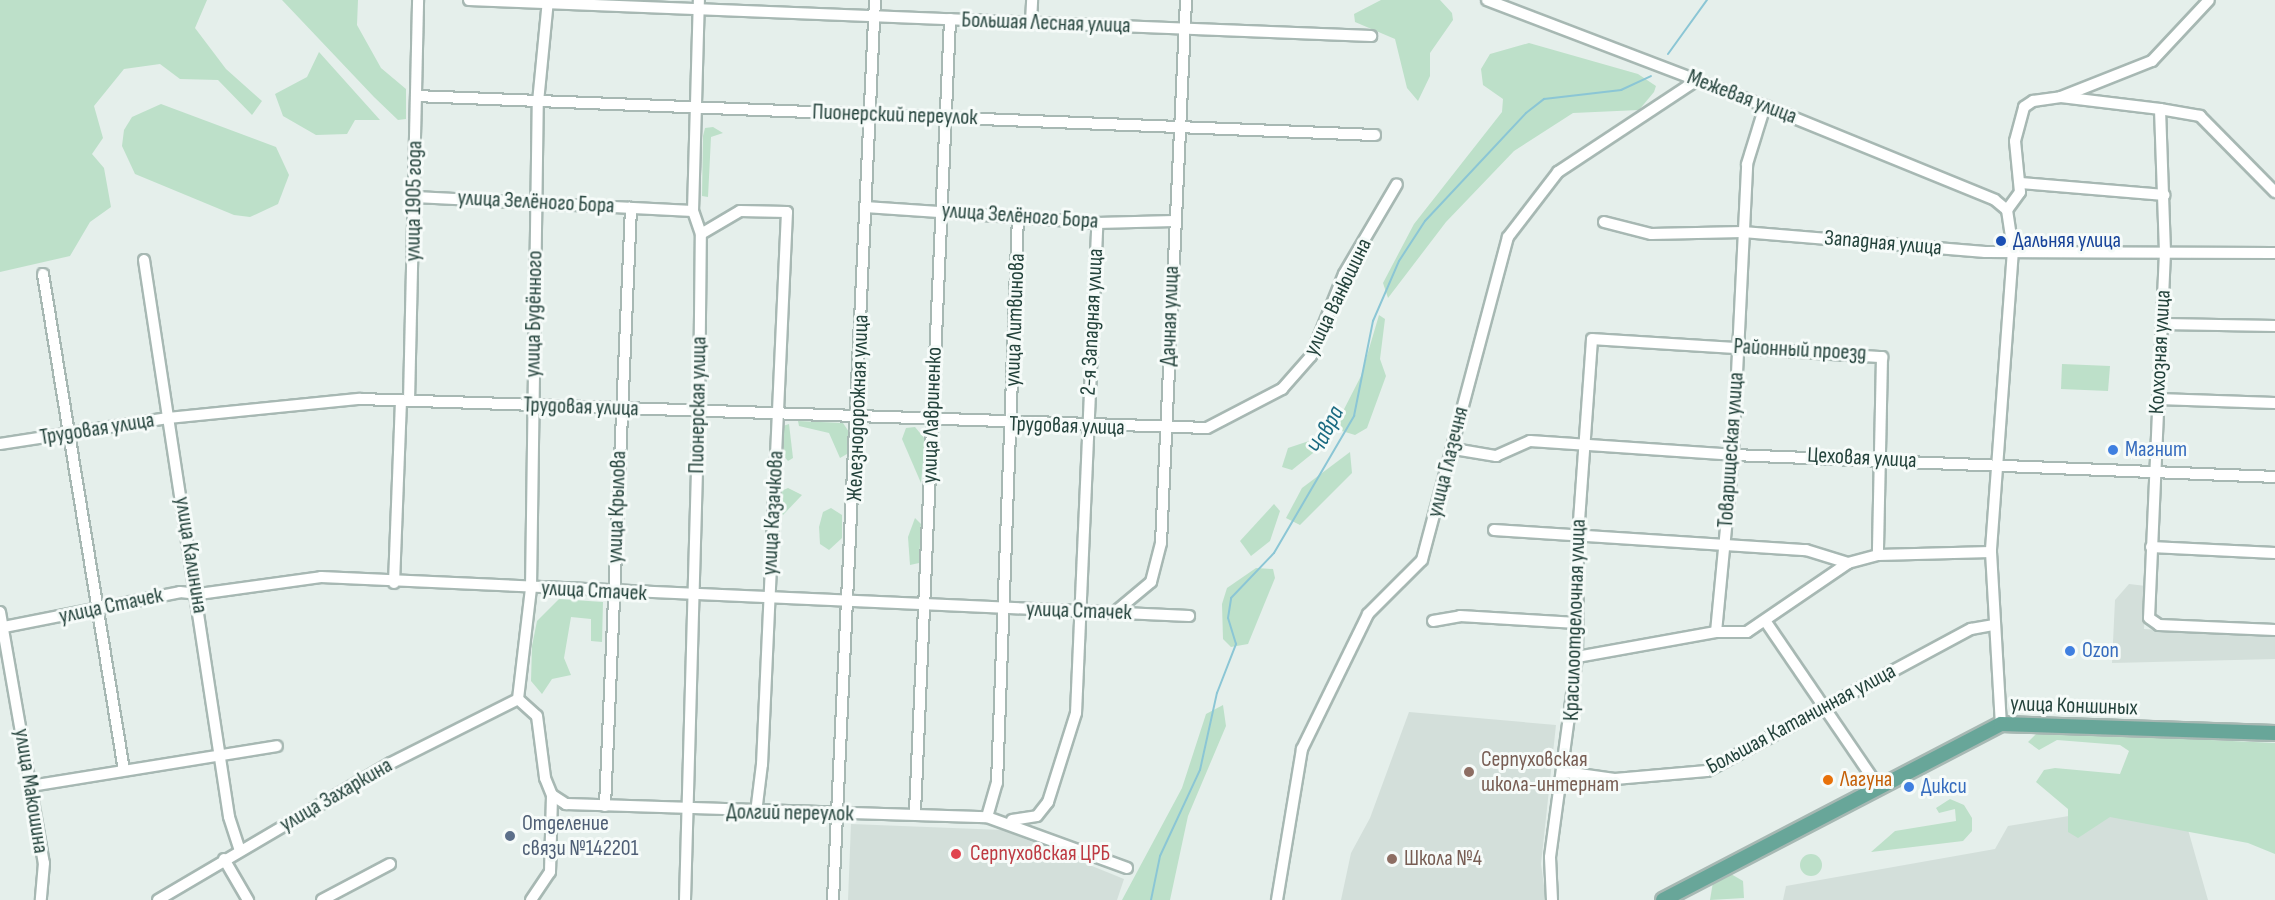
<!DOCTYPE html>
<meta charset="utf-8">
<style>
body{margin:0}
#map{position:relative;width:2275px;height:900px;overflow:hidden;background:#e5efeb;font-family:"Sofia Sans Condensed",sans-serif}
div>[style]{position:absolute}
[style*='--x']{left:calc(var(--x)*1px);top:calc(var(--y)*1px);width:calc(var(--w)*1px);rotate:calc(var(--a)*1deg)}
.built>*{inset:0;background:#d3dfda}
.green>*{inset:0;background:#bde0c9}
.round{border-radius:50%}
.stream>*{height:2px;margin:-1px;padding:0 1px;transform-origin:1px;border-radius:1px;background:#8bc6d5}
.roads{filter:drop-shadow(2px 0 #a7b8b3) drop-shadow(-2px 0 #a7b8b3) drop-shadow(0 2px #a7b8b3) drop-shadow(0 -2px #a7b8b3)}
.minor>*{height:10px;margin:-5px;padding:0 5px;transform-origin:5px;border-radius:5px;background:#fff}
.major>*{height:14px;margin:-7px;padding:0 7px;transform-origin:7px;border-radius:7px;background:#68a699}
.dots>*{width:16px;height:16px;translate:-50% -50%;box-sizing:border-box;border:3px solid #f6fbf9;border-radius:50%}
span{translate:-50% -50%;white-space:nowrap;text-align:center;line-height:1.15;-webkit-text-stroke:6px #f6fbf9;paint-order:stroke}
.street-label{font-size:22px;color:#23423b}
.transit-label{font-size:22px;color:#164399}
.left{translate:0 -50%;text-align:left}
.shop-label{font-size:22px;color:#366cbe}
.education-label{font-size:22px;color:#785e54}
.food-label{font-size:22px;color:#c56008}
.service-label{font-size:22px;color:#4e5e75}
.health-label{font-size:22px;color:#be3a42}
.water-label{font-size:24px;color:#1a6a81;font-style:italic}
</style>
<div id="map">
<div class="built">
<div style="clip-path:polygon(2129px 584px,2146px 586px,2144px 629px,2275px 637px,2275px 659px,2112px 663px,2115px 600px)"></div>
<div style="clip-path:polygon(1409px 712px,1556px 725px,1541px 864px,1546px 900px,1341px 900px,1351px 853px,1370px 818px)"></div>
<div style="clip-path:polygon(2179px 798px,2208px 900px,1783px 900px,1786px 886px,1995px 849px,2008px 826px)"></div>
<div style="clip-path:polygon(851px 824px,1003px 830px,1124px 879px,1117px 900px,848px 900px)"></div>
</div>
<div class="green">
<div style="clip-path:polygon(0 0,207px 0,195px 28px,226px 69px,262px 101px,252px 115px,218px 80px,180px 79px,160px 64px,124px 69px,94px 106px,103px 138px,92px 154px,104px 168px,111px 207px,90px 222px,70px 256px,0 272px)"></div>
<div style="clip-path:polygon(282px 0,358px 0,357px 25px,381px 68px,406px 89px,406px 119px,398px 120px,374px 97px)"></div>
<div style="clip-path:polygon(1381px 0,1440px 0,1452px 13px,1453px 20px,1430px 53px,1430px 76px,1418px 101px,1407px 88px,1395px 39px,1355px 22px,1354px 14px)"></div>
<div style="clip-path:polygon(1529px 43px,1638px 74px,1656px 86px,1654px 92px,1639px 110px,1573px 113px,1514px 151px,1446px 222px,1388px 298px,1383px 283px,1414px 224px,1502px 112px,1503px 99px,1483px 85px,1481px 69px,1490px 54px)"></div>
<div style="clip-path:polygon(319px 52px,380px 120px,355px 120px,347px 134px,316px 135px,283px 116px,275px 94px,307px 77px)"></div>
<div style="clip-path:polygon(161px 104px,276px 147px,289px 175px,278px 204px,250px 217px,234px 215px,135px 174px,122px 146px,124px 130px,132px 117px)"></div>
<div style="clip-path:polygon(713px 127px,723px 133px,711px 137px,708px 197px,702px 196px,703px 136px,705px 128px)"></div>
<div style="clip-path:polygon(1379px 315px,1385px 319px,1380px 359px,1386px 376px,1367px 428px,1355px 435px,1342px 431px,1339px 419px,1361px 376px)"></div>
<div style="clip-path:polygon(2062px 364px,2110px 366px,2108px 391px,2061px 389px)"></div>
<div style="clip-path:polygon(798px 421px,843px 423px,851px 435px,847px 454px,840px 458px,829px 433px,799px 426px)"></div>
<div style="clip-path:polygon(789px 424px,793px 458px,788px 461px,781px 453px,783px 426px)"></div>
<div style="clip-path:polygon(915px 427px,925px 439px,921px 483px,902px 439px,906px 428px)"></div>
<div style="clip-path:polygon(1309px 441px,1323px 445px,1292px 470px,1282px 467px,1288px 448px)"></div>
<div style="clip-path:polygon(1350px 452px,1352px 473px,1300px 525px,1286px 518px,1302px 488px)"></div>
<div style="clip-path:polygon(788px 488px,802px 495px,783px 515px,778px 507px,781px 491px)"></div>
<div style="clip-path:polygon(1274px 504px,1280px 511px,1270px 541px,1251px 556px,1240px 541px)"></div>
<div style="clip-path:polygon(831px 508px,842px 515px,842px 538px,829px 550px,820px 544px,819px 527px,823px 512px)"></div>
<div style="clip-path:polygon(915px 518px,921px 524px,919px 563px,910px 565px,908px 537px)"></div>
<div style="clip-path:polygon(1256px 568px,1273px 569px,1275px 578px,1248px 644px,1231px 647px,1223px 639px,1222px 604px,1227px 588px)"></div>
<div style="clip-path:polygon(559px 599px,603px 602px,602px 642px,591px 641px,591px 619px,571px 617px,564px 658px,571px 675px,552px 679px,542px 694px,531px 681px,532px 646px,537px 621px)"></div>
<div style="clip-path:polygon(1223px 705px,1226px 726px,1188px 816px,1170px 900px,1122px 900px,1182px 788px,1206px 714px)"></div>
<div style="clip-path:polygon(2038px 732px,2275px 743px,2275px 854px,2248px 843px,2110px 817px,2078px 838px,2068px 832px,2068px 809px,2036px 782px,2044px 770px,2055px 768px,2120px 774px,2129px 751px,2120px 745px,2057px 740px,2039px 750px,2028px 742px)"></div>
<div style="clip-path:polygon(1950px 799px,1964px 805px,1972px 818px,1972px 831px,1963px 841px,1871px 852px,1895px 831px,1956px 821px,1955px 809px,1939px 813px,1936px 808px)"></div>
<div class="round" style="left:1800px;top:854px;width:22px;height:22px"></div>
<div style="clip-path:polygon(1731px 874px,1743px 881px,1744px 898px,1710px 900px,1713px 882px)"></div>
</div>
<div class="stream">
<div style="--x:1668;--y:54;--w:67;--a:-54.2"></div>
<div style="--x:1151;--y:900;--w:45;--a:-78.4"></div>
<div style="--x:1160;--y:856;--w:95;--a:-65.1"></div>
<div style="--x:1200;--y:770;--w:79;--a:-77.6"></div>
<div style="--x:1217;--y:693;--w:53;--a:-68.8"></div>
<div style="--x:1236;--y:644;--w:27;--a:-107"></div>
<div style="--x:1228;--y:618;--w:20;--a:-81"></div>
<div style="--x:1231;--y:598;--w:62;--a:-46.3"></div>
<div style="--x:1274;--y:553;--w:159;--a:-59.7"></div>
<div style="--x:1354;--y:416;--w:97;--a:-78.7"></div>
<div style="--x:1373;--y:321;--w:65;--a:-66.6"></div>
<div style="--x:1399;--y:261;--w:48;--a:-57"></div>
<div style="--x:1425;--y:221;--w:148;--a:-46.9"></div>
<div style="--x:1526;--y:113;--w:23;--a:-38"></div>
<div style="--x:1544;--y:99;--w:78;--a:-6.7"></div>
<div style="--x:1621;--y:90;--w:33;--a:-25"></div>
</div>
<div class="roads">
<div class="minor">
<div style="--x:469;--y:0;--w:903;--a:2.29"></div>
<div style="--x:1487;--y:0;--w:298;--a:20.9"></div>
<div style="--x:1765;--y:106;--w:248;--a:22.2"></div>
<div style="--x:1995;--y:200;--w:16;--a:40"></div>
<div style="--x:2007;--y:210;--w:40;--a:81.5"></div>
<div style="--x:2013;--y:250;--w:303;--a:94.2"></div>
<div style="--x:1991;--y:552;--w:172;--a:86.7"></div>
<div style="--x:1031;--y:22;--w:22;--a:-87"></div>
<div style="--x:416;--y:96;--w:960;--a:2.33"></div>
<div style="--x:2061;--y:97;--w:98;--a:-21.6"></div>
<div style="--x:2152;--y:61;--w:83;--a:-46.9"></div>
<div style="--x:2160;--y:109;--w:41;--a:9.9"></div>
<div style="--x:2200;--y:116;--w:107;--a:45.4"></div>
<div style="--x:2021;--y:183;--w:144;--a:4.8"></div>
<div style="--x:415;--y:197;--w:278;--a:2.9"></div>
<div style="--x:865;--y:207;--w:233;--a:3.9"></div>
<div style="--x:1097;--y:223;--w:77;--a:-1.5"></div>
<div style="--x:2007;--y:210;--w:22;--a:-54"></div>
<div style="--x:2020;--y:192;--w:51;--a:-95.6"></div>
<div style="--x:2015;--y:141;--w:35;--a:-75"></div>
<div style="--x:2024;--y:107;--w:11;--a:-34"></div>
<div style="--x:2033;--y:101;--w:28;--a:-8"></div>
<div style="--x:2061;--y:97;--w:100;--a:6.9"></div>
<div style="--x:2160;--y:109;--w:143;--a:88"></div>
<div style="--x:2165;--y:252;--w:366;--a:92.5"></div>
<div style="--x:2149;--y:618;--w:12;--a:35"></div>
<div style="--x:2159;--y:625;--w:116;--a:2.5"></div>
<div style="--x:1604;--y:222;--w:49;--a:14.3"></div>
<div style="--x:1651;--y:234;--w:92;--a:-1.2"></div>
<div style="--x:1743;--y:232;--w:243;--a:4.7"></div>
<div style="--x:1985;--y:252;--w:290;--a:0.2"></div>
<div style="--x:701;--y:234;--w:45;--a:-30.5"></div>
<div style="--x:740;--y:211;--w:47;--a:1.2"></div>
<div style="--x:787;--y:212;--w:553;--a:92.59"></div>
<div style="--x:762;--y:764;--w:49;--a:97"></div>
<div style="--x:144;--y:260;--w:563;--a:81.32"></div>
<div style="--x:229;--y:817;--w:35;--a:72"></div>
<div style="--x:43;--y:274;--w:503;--a:80.73"></div>
<div style="--x:2163;--y:324;--w:112;--a:1"></div>
<div style="--x:2158;--y:399;--w:117;--a:2"></div>
<div style="--x:409;--y:401;--w:401;--a:-88.7"></div>
<div style="--x:0;--y:444;--w:170;--a:-8.8"></div>
<div style="--x:168;--y:418;--w:193;--a:-5.7"></div>
<div style="--x:360;--y:399;--w:847;--a:1.96"></div>
<div style="--x:1207;--y:428;--w:85;--a:-27.5"></div>
<div style="--x:1282;--y:389;--w:44;--a:-48.7"></div>
<div style="--x:1311;--y:356;--w:88;--a:-68.1"></div>
<div style="--x:1344;--y:274;--w:104;--a:-59.5"></div>
<div style="--x:1454;--y:449;--w:43;--a:9.5"></div>
<div style="--x:1496;--y:456;--w:37;--a:-24"></div>
<div style="--x:1530;--y:441;--w:203;--a:3.9"></div>
<div style="--x:1733;--y:455;--w:542;--a:2.32"></div>
<div style="--x:1494;--y:530;--w:313;--a:3.7"></div>
<div style="--x:1806;--y:550;--w:44;--a:17.2"></div>
<div style="--x:2151;--y:547;--w:124;--a:2.8"></div>
<div style="--x:394;--y:583;--w:182;--a:-87.8"></div>
<div style="--x:0;--y:612;--w:255;--a:80.1"></div>
<div style="--x:44;--y:863;--w:37;--a:95"></div>
<div style="--x:1115;--y:612;--w:47;--a:-39.8"></div>
<div style="--x:1151;--y:582;--w:40;--a:-75.6"></div>
<div style="--x:1161;--y:543;--w:544;--a:-87.36"></div>
<div style="--x:1433;--y:621;--w:27;--a:-10"></div>
<div style="--x:1460;--y:616;--w:117;--a:3.4"></div>
<div style="--x:1766;--y:622;--w:199;--a:55.7"></div>
<div style="--x:4;--y:627;--w:179;--a:-11.2"></div>
<div style="--x:180;--y:592;--w:19;--a:6"></div>
<div style="--x:199;--y:594;--w:123;--a:-7.9"></div>
<div style="--x:321;--y:577;--w:869;--a:2.57"></div>
<div style="--x:1716;--y:632;--w:178;--a:-84.5"></div>
<div style="--x:1733;--y:455;--w:291;--a:-87.2"></div>
<div style="--x:1747;--y:164;--w:61;--a:-72.8"></div>
<div style="--x:1577;--y:657;--w:141;--a:-10.2"></div>
<div style="--x:1716;--y:632;--w:31;--a:0"></div>
<div style="--x:1747;--y:632;--w:122;--a:-34.3"></div>
<div style="--x:1848;--y:563;--w:31;--a:-15"></div>
<div style="--x:1878;--y:555;--w:113;--a:-1.5"></div>
<div style="--x:518;--y:699;--w:112;--a:-83.3"></div>
<div style="--x:531;--y:588;--w:486;--a:-89.2"></div>
<div style="--x:538;--y:102;--w:102;--a:-84.4"></div>
<div style="--x:518;--y:699;--w:25;--a:42"></div>
<div style="--x:537;--y:716;--w:63;--a:82.6"></div>
<div style="--x:545;--y:778;--w:18;--a:68"></div>
<div style="--x:552;--y:795;--w:17;--a:33"></div>
<div style="--x:566;--y:804;--w:421;--a:1.8"></div>
<div style="--x:987;--y:817;--w:149;--a:20"></div>
<div style="--x:1565;--y:772;--w:50;--a:8"></div>
<div style="--x:1615;--y:779;--w:92;--a:-5"></div>
<div style="--x:1707;--y:771;--w:300;--a:-28.3"></div>
<div style="--x:1971;--y:629;--w:22;--a:-10"></div>
<div style="--x:31;--y:786;--w:249;--a:-9.2"></div>
<div style="--x:605;--y:806;--w:599;--a:-87.51"></div>
<div style="--x:915;--y:812;--w:794;--a:-87.47"></div>
<div style="--x:987;--y:817;--w:35;--a:-74"></div>
<div style="--x:997;--y:783;--w:566;--a:-87.88"></div>
<div style="--x:1012;--y:820;--w:25;--a:-9"></div>
<div style="--x:1037;--y:816;--w:18;--a:-52"></div>
<div style="--x:1048;--y:802;--w:93;--a:-72.5"></div>
<div style="--x:1076;--y:713;--w:490;--a:-87.5"></div>
<div style="--x:224;--y:859;--w:48;--a:59.7"></div>
<div style="--x:158;--y:900;--w:270;--a:-30.5"></div>
<div style="--x:391;--y:763;--w:142;--a:-26.7"></div>
<div style="--x:322;--y:900;--w:77;--a:-27.9"></div>
<div style="--x:531;--y:900;--w:34;--a:-56"></div>
<div style="--x:550;--y:872;--w:77;--a:-88.5"></div>
<div style="--x:685;--y:900;--w:489;--a:-88.4"></div>
<div style="--x:699;--y:411;--w:177;--a:-89.4"></div>
<div style="--x:701;--y:234;--w:24;--a:-109"></div>
<div style="--x:693;--y:211;--w:211;--a:-88.4"></div>
<div style="--x:833;--y:900;--w:901;--a:-87.33"></div>
<div style="--x:1277;--y:900;--w:153;--a:-80.6"></div>
<div style="--x:1302;--y:749;--w:150;--a:-63.9"></div>
<div style="--x:1368;--y:614;--w:76;--a:-45"></div>
<div style="--x:1422;--y:560;--w:334;--a:-75.1"></div>
<div style="--x:1508;--y:237;--w:82;--a:-52.4"></div>
<div style="--x:1558;--y:172;--w:167;--a:-33.5"></div>
<div style="--x:1552;--y:900;--w:43;--a:-92.7"></div>
<div style="--x:1550;--y:857;--w:202;--a:-82.3"></div>
<div style="--x:1577;--y:657;--w:122;--a:-89.5"></div>
<div style="--x:1578;--y:535;--w:196;--a:-85.9"></div>
<div style="--x:1592;--y:339;--w:291;--a:3.6"></div>
<div style="--x:1882;--y:357;--w:198;--a:91.2"></div>
</div>
<div class="major">
<div style="--x:1663;--y:900;--w:381;--a:-27.5"></div>
<div style="--x:2001;--y:724;--w:274;--a:1.9"></div>
</div>
</div>
<div class="dots">
<div style="left:2001px;top:241px;background:#1a4fb4"></div>
<div style="left:2113px;top:450px;background:#3f7fe0"></div>
<div style="left:2070px;top:651px;background:#3f7fe0"></div>
<div style="left:1469px;top:772px;background:#8d6e63"></div>
<div style="left:1828px;top:780px;background:#e8710a"></div>
<div style="left:1909px;top:787px;background:#3f7fe0"></div>
<div style="left:510px;top:836px;background:#5c6f8a"></div>
<div style="left:956px;top:854px;background:#e0444e"></div>
<div style="left:1392px;top:859px;background:#8d6e63"></div>
</div>
<div class="street-label">
<span style="left:1046px;top:23px;rotate:2deg">Большая Лесная улица</span>
<span style="left:1742px;top:97px;rotate:21deg">Межевая улица</span>
<span style="left:895px;top:115px;rotate:2deg">Пионерский переулок</span>
<span style="left:414px;top:201px;rotate:-89deg">улица 1905 года</span>
<span style="left:536px;top:202px;rotate:3deg">улица Зелёного Бора</span>
<span style="left:1020px;top:216px;rotate:4deg">улица Зелёного Бора</span>
<span style="left:1883px;top:243px;rotate:5deg">Западная улица</span>
<span style="left:1338px;top:297px;rotate:-64deg">улица Ванюшина</span>
<span style="left:534px;top:314px;rotate:-89deg">улица Будённого</span>
<span style="left:1170px;top:316px;rotate:-88deg">Дачная улица</span>
<span style="left:1015px;top:320px;rotate:-88deg">улица Литвинова</span>
<span style="left:1092px;top:322px;rotate:-87deg">2-я Западная улица</span>
<span style="left:1800px;top:350px;rotate:3deg">Районный проезд</span>
<span style="left:2160px;top:352px;rotate:-87deg">Колхозная улица</span>
<span style="left:698px;top:405px;rotate:-89deg">Пионерская улица</span>
<span style="left:581px;top:407px;rotate:2deg">Трудовая улица</span>
<span style="left:858px;top:408px;rotate:-88deg">Железнодорожная улица</span>
<span style="left:932px;top:415px;rotate:-88deg">улица Лавриненко</span>
<span style="left:1067px;top:426px;rotate:2deg">Трудовая улица</span>
<span style="left:97px;top:429px;rotate:-9deg">Трудовая улица</span>
<span style="left:1731px;top:450px;rotate:-86deg">Товарищеская улица</span>
<span style="left:1862px;top:458px;rotate:3deg">Цеховая улица</span>
<span style="left:1448px;top:462px;rotate:-76deg">улица Глазечня</span>
<span style="left:617px;top:507px;rotate:-88deg">улица Крылова</span>
<span style="left:773px;top:513px;rotate:-87deg">улица Казачкова</span>
<span style="left:191px;top:555px;rotate:81deg">улица Калинина</span>
<span style="left:594px;top:591px;rotate:3deg">улица Стачек</span>
<span style="left:111px;top:606px;rotate:-12deg">улица Стачек</span>
<span style="left:1079px;top:611px;rotate:2deg">улица Стачек</span>
<span style="left:1575px;top:620px;rotate:-88deg">Красилоотделочная улица</span>
<span style="left:2074px;top:706px;rotate:2deg">улица Коншиных</span>
<span style="left:1801px;top:719px;rotate:-28deg">Большая Катанинная улица</span>
<span style="left:31px;top:791px;rotate:81deg">улица Макошина</span>
<span style="left:336px;top:795px;rotate:-30deg">улица Захаркина</span>
<span style="left:790px;top:813px;rotate:1deg">Долгий переулок</span>
</div>
<div class="transit-label">
<span class="left" style="left:2013px;top:241px">Дальняя улица</span>
</div>
<div class="shop-label">
<span class="left" style="left:2125px;top:450px">Магнит</span>
<span class="left" style="left:2082px;top:651px">Ozon</span>
<span class="left" style="left:1921px;top:787px">Дикси</span>
</div>
<div class="education-label">
<span class="left" style="left:1481px;top:772px">Серпуховская<br>школа-интернат</span>
<span class="left" style="left:1404px;top:859px">Школа №4</span>
</div>
<div class="food-label">
<span class="left" style="left:1840px;top:780px">Лагуна</span>
</div>
<div class="service-label">
<span class="left" style="left:522px;top:836px">Отделение<br>связи №142201</span>
</div>
<div class="health-label">
<span class="left" style="left:970px;top:854px">Серпуховская ЦРБ</span>
</div>
<div class="water-label">
<span style="left:1326px;top:430px;rotate:-63deg">Чавра</span>
</div>
</div>
